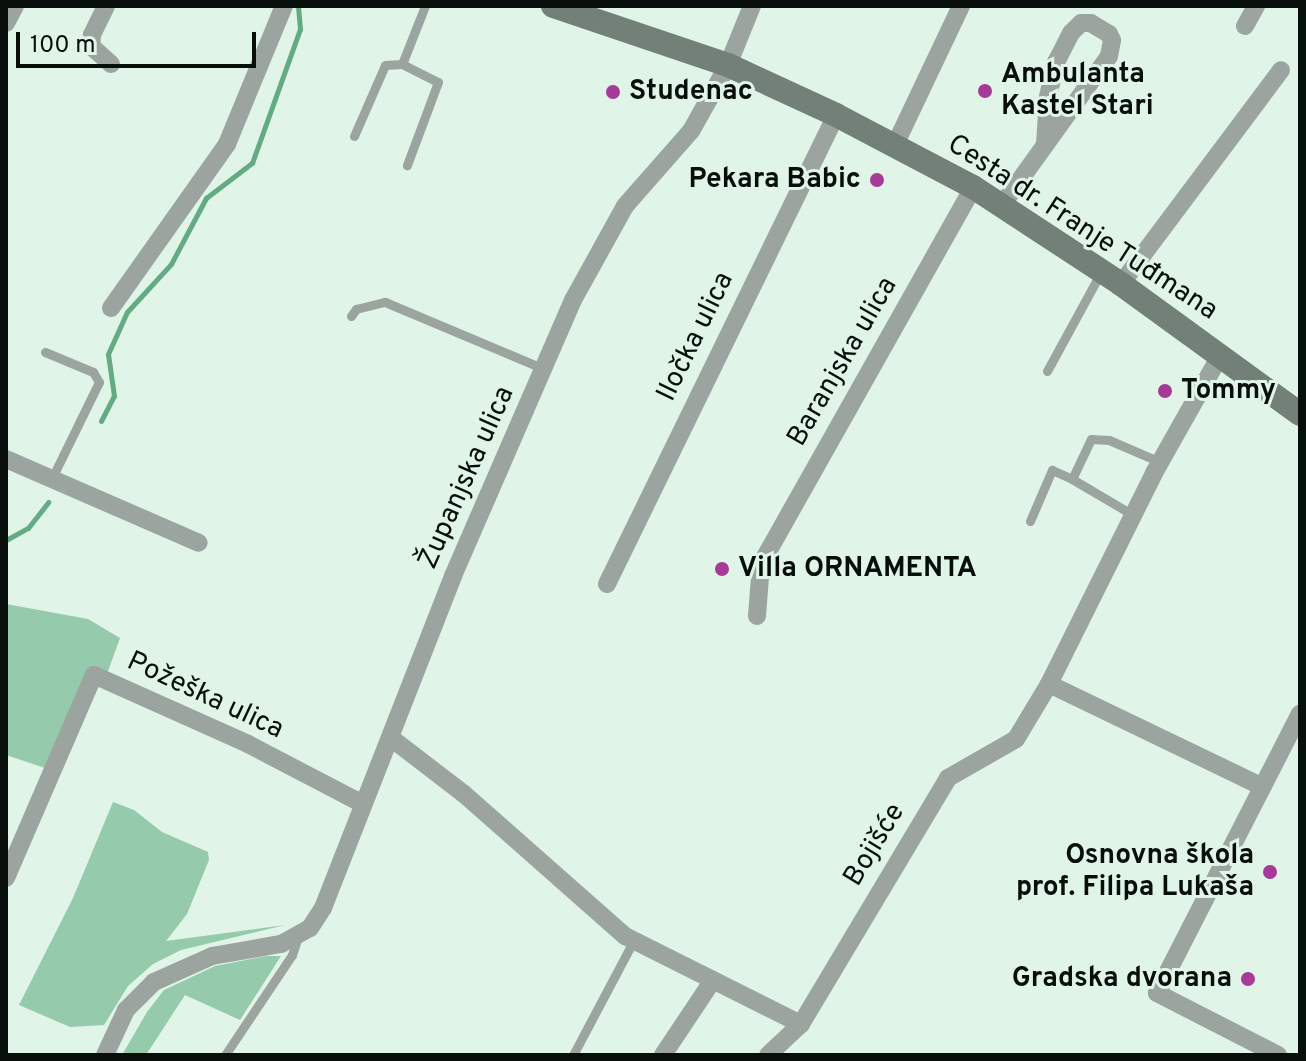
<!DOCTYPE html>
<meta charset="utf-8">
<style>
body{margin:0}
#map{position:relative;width:1306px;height:1061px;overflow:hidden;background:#e0f4e8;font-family:Overpass,sans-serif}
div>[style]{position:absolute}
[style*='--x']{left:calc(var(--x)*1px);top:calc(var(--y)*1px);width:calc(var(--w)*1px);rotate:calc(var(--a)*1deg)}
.green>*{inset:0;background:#95caac}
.stream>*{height:5px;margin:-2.5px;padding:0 2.5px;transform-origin:2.5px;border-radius:2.5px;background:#62ab84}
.service>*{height:9px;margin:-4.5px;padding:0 4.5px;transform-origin:4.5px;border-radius:4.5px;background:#9ba49e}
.minor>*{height:18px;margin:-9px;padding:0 9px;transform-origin:9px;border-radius:9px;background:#9ba49e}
.secondary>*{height:24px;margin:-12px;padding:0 12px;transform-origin:12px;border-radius:12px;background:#738078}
.dots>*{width:22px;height:22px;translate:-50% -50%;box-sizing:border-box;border:4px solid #e0f4e8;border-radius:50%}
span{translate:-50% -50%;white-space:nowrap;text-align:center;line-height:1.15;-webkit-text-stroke:6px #e0f4e8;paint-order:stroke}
.poi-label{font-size:28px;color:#080f0b;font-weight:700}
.left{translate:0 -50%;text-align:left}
.right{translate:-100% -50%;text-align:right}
.street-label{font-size:28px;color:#080f0b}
.frame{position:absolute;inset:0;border:8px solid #080f0b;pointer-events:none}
.scale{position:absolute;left:16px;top:32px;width:240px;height:36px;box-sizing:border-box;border:4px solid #080f0b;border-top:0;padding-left:10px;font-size:24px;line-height:28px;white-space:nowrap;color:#080f0b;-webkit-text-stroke:6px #e0f4e8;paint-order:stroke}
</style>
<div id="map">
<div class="green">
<div style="clip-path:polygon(6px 604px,88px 619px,120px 638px,107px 674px,88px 673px,48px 769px,6px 755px)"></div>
<div style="clip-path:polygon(113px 802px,134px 810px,162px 832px,208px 852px,209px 860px,187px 914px,166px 941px,285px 925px,181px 950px,153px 964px,128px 986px,104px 1025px,70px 1027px,19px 1005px,73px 898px)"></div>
<div style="clip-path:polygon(266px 956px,281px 956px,240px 1020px,185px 995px,146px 1055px,122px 1055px,147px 1012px,164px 990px,215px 966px)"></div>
</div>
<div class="stream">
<div style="--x:101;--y:421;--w:28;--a:-63"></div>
<div style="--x:114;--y:396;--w:42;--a:-98.1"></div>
<div style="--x:108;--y:354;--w:46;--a:-65.7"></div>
<div style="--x:127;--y:312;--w:65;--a:-47.5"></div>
<div style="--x:171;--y:264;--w:75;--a:-62.1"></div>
<div style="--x:206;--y:198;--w:58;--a:-37.3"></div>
<div style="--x:252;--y:163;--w:142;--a:-70.3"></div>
<div style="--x:300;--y:29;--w:23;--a:-95"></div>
<div style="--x:6;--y:540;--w:25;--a:-29"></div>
<div style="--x:28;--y:528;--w:33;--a:-52"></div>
</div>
<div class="service">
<div style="--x:402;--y:64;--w:62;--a:-68.4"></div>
<div style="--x:354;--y:136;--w:77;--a:-66.4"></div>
<div style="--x:385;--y:65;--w:17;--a:-3"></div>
<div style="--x:402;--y:64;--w:40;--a:26.6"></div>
<div style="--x:438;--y:82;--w:89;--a:110.5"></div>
<div style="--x:351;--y:316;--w:9;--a:-54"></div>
<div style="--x:356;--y:309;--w:30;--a:-14"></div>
<div style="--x:385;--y:302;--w:173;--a:22.8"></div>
<div style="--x:45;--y:352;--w:52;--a:22.6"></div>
<div style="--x:93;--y:372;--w:12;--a:59"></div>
<div style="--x:99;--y:382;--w:109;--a:116.1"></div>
<div style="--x:1047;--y:371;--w:113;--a:-61.4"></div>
<div style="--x:1072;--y:479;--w:71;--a:30.5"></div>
<div style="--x:1030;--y:521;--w:56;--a:-66.7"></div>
<div style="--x:1052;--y:470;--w:22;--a:24"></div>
<div style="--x:1072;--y:479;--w:44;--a:-64.6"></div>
<div style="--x:1091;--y:439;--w:18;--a:3"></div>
<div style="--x:1109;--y:440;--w:56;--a:23.3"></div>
<div style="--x:225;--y:1055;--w:120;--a:-56.2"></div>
<div style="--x:292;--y:955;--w:20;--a:-72"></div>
<div style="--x:573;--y:1055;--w:130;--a:-62.1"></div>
</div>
<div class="minor">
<div style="--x:106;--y:6;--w:32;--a:116"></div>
<div style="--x:92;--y:35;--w:11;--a:95"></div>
<div style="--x:91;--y:46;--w:27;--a:42"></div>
<div style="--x:6;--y:23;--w:19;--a:-62"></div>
<div style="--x:1245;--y:26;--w:23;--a:-61"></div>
<div style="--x:895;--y:145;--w:154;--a:-64.6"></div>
<div style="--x:1002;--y:205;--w:183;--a:-54.3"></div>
<div style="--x:1109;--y:56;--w:16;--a:-79"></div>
<div style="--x:1112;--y:40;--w:7;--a:-117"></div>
<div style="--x:1109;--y:34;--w:21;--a:-149"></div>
<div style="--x:1091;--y:23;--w:10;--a:180"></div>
<div style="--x:1081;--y:23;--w:14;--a:135"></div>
<div style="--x:1071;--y:33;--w:33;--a:117"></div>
<div style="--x:1056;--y:62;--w:37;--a:103"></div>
<div style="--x:1048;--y:98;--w:47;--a:93.7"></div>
<div style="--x:1121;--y:284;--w:267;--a:-53.2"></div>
<div style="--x:111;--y:308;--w:201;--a:-54.7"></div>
<div style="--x:227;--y:144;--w:149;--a:-67.6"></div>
<div style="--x:6;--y:459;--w:210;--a:23.5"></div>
<div style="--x:607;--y:584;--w:522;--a:-63.97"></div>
<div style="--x:757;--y:616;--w:52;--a:-85.6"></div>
<div style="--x:761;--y:564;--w:433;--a:-60.6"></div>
<div style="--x:1049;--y:684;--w:237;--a:25.7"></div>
<div style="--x:391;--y:738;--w:92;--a:37.5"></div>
<div style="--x:464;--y:794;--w:215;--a:41.4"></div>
<div style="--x:625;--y:936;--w:197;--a:26.6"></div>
<div style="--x:6;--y:878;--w:221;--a:-66.6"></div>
<div style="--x:94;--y:675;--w:169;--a:24.1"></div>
<div style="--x:248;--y:744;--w:127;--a:27.6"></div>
<div style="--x:105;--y:1055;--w:50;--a:-65"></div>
<div style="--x:126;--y:1010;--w:40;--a:-45"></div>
<div style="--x:154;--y:982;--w:64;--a:-24.1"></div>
<div style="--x:212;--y:956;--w:70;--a:-9.9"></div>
<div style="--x:281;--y:944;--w:33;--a:-29"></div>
<div style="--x:310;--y:928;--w:24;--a:-57"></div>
<div style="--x:323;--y:908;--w:357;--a:-68.6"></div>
<div style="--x:453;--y:576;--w:301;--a:-66.5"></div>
<div style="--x:573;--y:300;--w:107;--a:-61"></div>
<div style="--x:625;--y:206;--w:100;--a:-48.7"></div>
<div style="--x:691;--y:131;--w:76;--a:-60.7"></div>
<div style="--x:728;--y:65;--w:64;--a:-67.9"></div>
<div style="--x:663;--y:1055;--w:90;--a:-56.3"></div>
<div style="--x:768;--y:1055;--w:45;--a:-43.2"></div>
<div style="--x:801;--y:1024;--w:287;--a:-59.1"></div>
<div style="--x:948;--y:778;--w:78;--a:-29.8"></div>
<div style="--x:1016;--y:739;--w:64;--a:-59"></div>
<div style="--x:1049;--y:684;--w:236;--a:-63.5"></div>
<div style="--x:1154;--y:473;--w:134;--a:-60.6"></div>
<div style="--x:1278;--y:1055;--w:136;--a:-152.9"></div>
<div style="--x:1157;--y:993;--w:314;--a:-62.9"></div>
</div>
<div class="secondary">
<div style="--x:553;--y:6;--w:185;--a:18.6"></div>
<div style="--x:728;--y:65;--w:119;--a:24.8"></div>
<div style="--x:836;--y:115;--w:155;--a:27.7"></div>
<div style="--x:973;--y:187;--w:177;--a:33.2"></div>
<div style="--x:1121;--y:284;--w:221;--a:36"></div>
</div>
<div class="dots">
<div style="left:985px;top:91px;background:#a73a98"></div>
<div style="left:613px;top:92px;background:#a73a98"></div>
<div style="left:877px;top:180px;background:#a73a98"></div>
<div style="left:1165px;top:391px;background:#a73a98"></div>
<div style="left:722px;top:569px;background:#a73a98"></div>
<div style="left:1270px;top:872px;background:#a73a98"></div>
<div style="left:1248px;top:979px;background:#a73a98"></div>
</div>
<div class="poi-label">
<span class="left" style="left:1001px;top:91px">Ambulanta<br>Kastel Stari</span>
<span class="left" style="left:629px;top:92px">Studenac</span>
<span class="right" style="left:861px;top:180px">Pekara Babic</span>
<span class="left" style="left:1181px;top:391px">Tommy</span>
<span class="left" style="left:738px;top:569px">Villa ORNAMENTA</span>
<span class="right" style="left:1254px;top:872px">Osnovna škola<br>prof. Filipa Lukaša</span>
<span class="right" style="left:1232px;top:979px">Gradska dvorana</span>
</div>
<div class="street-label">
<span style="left:1082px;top:228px;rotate:33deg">Cesta dr. Franje Tuđmana</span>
<span style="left:696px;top:337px;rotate:-64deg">Iločka ulica</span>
<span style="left:843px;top:362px;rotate:-60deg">Baranjska ulica</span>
<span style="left:467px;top:478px;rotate:-66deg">Županjska ulica</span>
<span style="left:205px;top:696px;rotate:25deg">Požeška ulica</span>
<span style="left:875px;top:845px;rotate:-59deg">Bojišće</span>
</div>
<div class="frame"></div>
<div class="scale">100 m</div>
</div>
